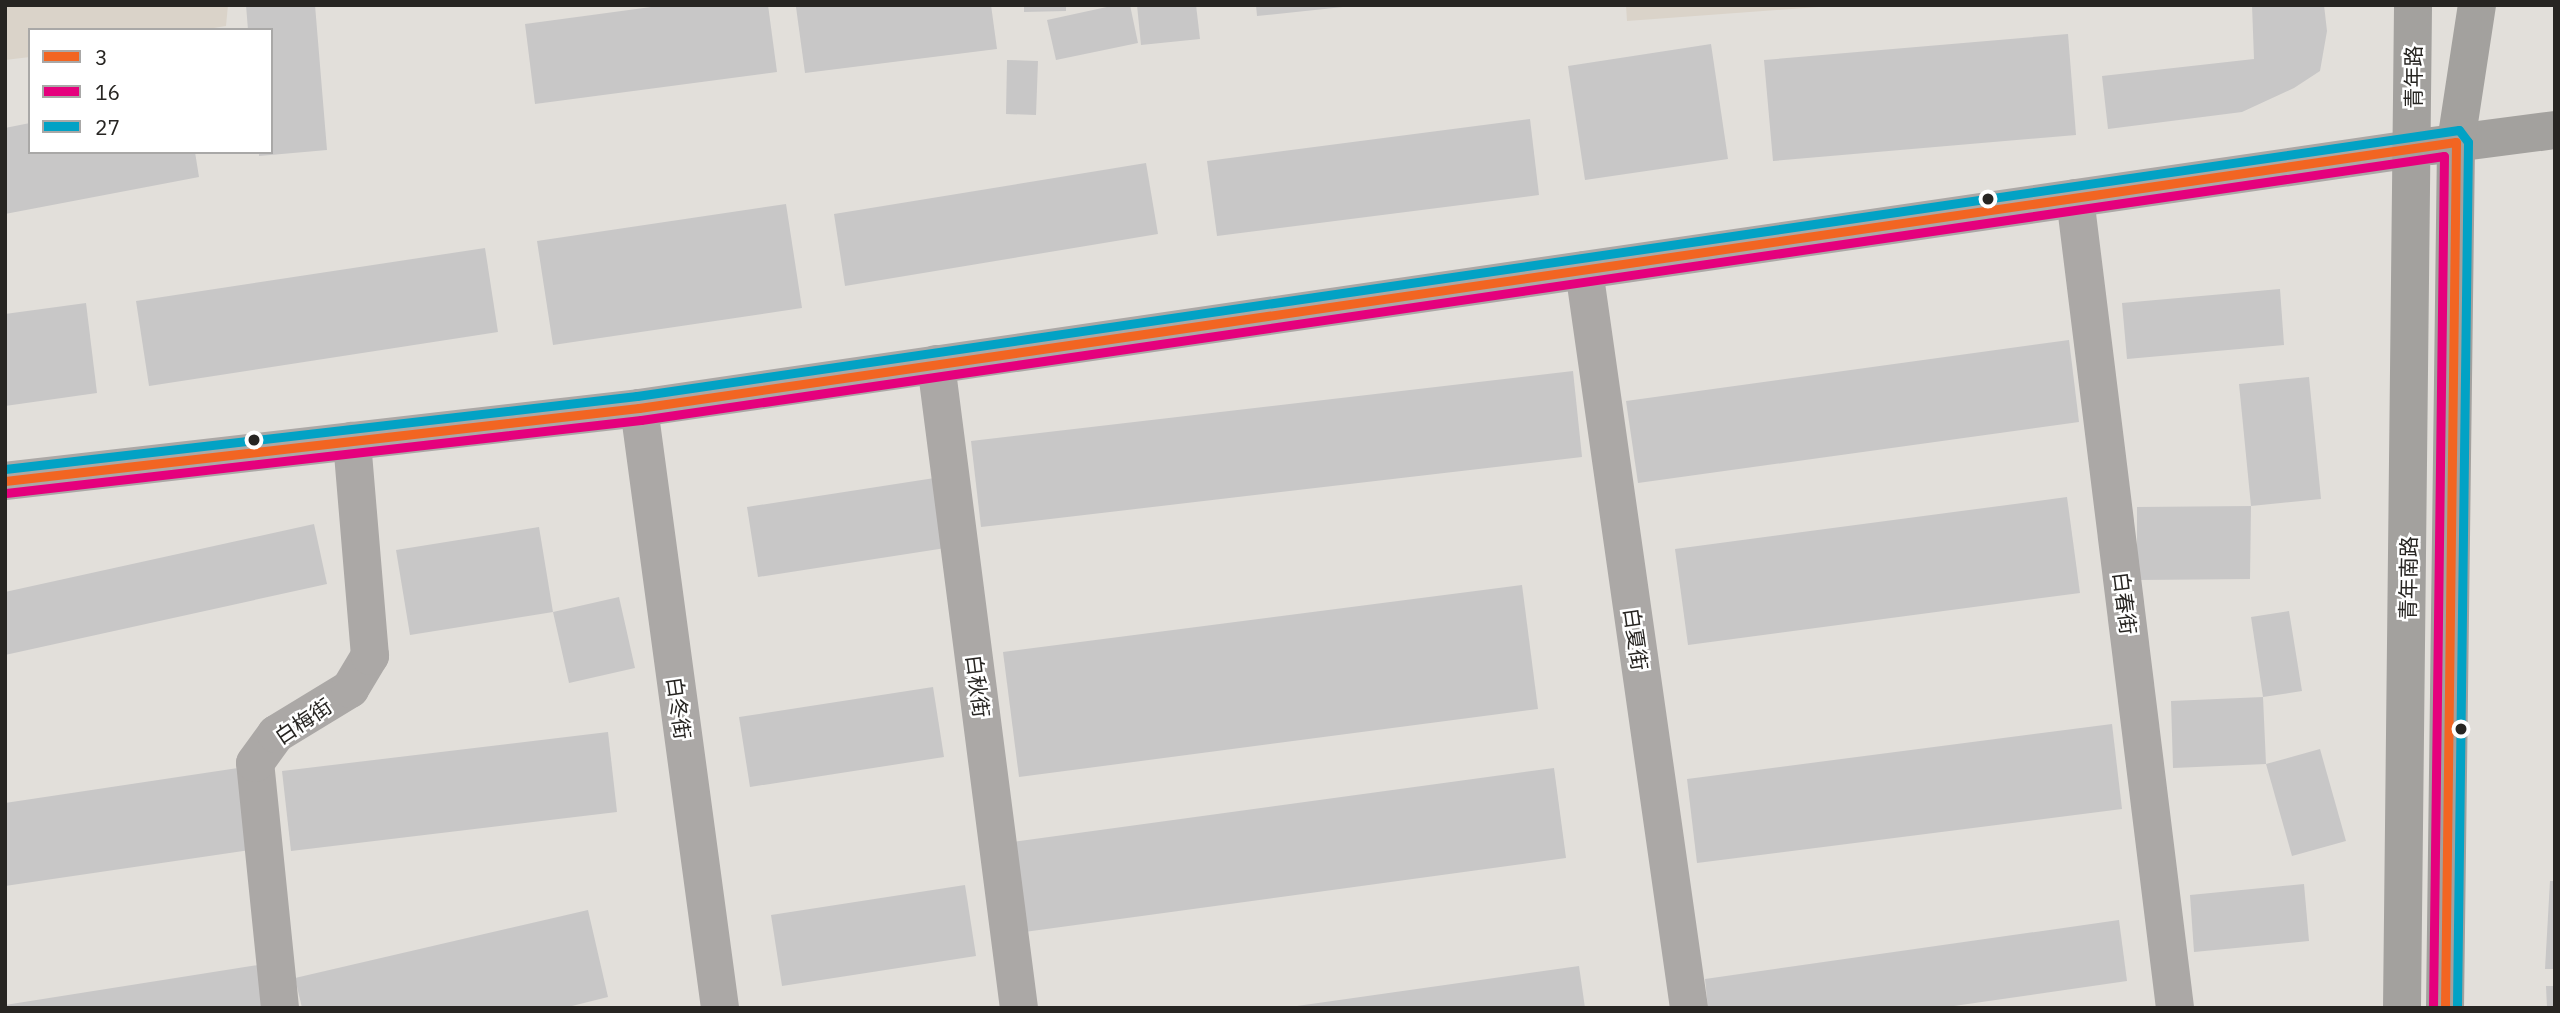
<!DOCTYPE html>
<meta charset="utf-8">
<style>
body{margin:0}
#map{position:relative;width:2560px;height:1013px;overflow:hidden;background:#e2dfda;font-family:"IBM Plex Sans","Noto Sans SC",sans-serif}
div>[style]{position:absolute}
[style*='--x']{left:calc(var(--x)*1px);top:calc(var(--y)*1px);width:calc(var(--w)*1px);rotate:calc(var(--a)*1deg)}
.built>*{inset:0;background:#dad3c9}
.building>*{inset:0;background:#c8c7c7}
.minor>*{height:38px;margin:-19px;padding:0 19px;transform-origin:19px;border-radius:19px;background:#aba8a6}
.major>*{height:38px;margin:-19px;padding:0 19px;transform-origin:19px;border-radius:19px;background:#a3a19e}
.bus-1>*{height:9px;margin:-4.5px;padding:0 4.5px;transform-origin:4.5px;border-radius:4.5px;background:#f26522}
.bus-2>*{height:9px;margin:-4.5px;padding:0 4.5px;transform-origin:4.5px;border-radius:4.5px;background:#e5007d}
.bus-3>*{height:9px;margin:-4.5px;padding:0 4.5px;transform-origin:4.5px;border-radius:4.5px;background:#02a2c5}
.dots>*{width:19px;height:19px;translate:-50% -50%;box-sizing:border-box;border:4px solid #fff;border-radius:50%}
span{translate:-50% -50%;white-space:nowrap;text-align:center;line-height:1.15;-webkit-text-stroke:5px #fff;paint-order:stroke}
.street-label{font-size:21px;color:#272522}
.frame{position:absolute;inset:0;border:7px solid #272522;pointer-events:none}
.legend{position:absolute;left:28px;top:28px;width:245px;height:126px;box-sizing:border-box;background:#fff;border:2px solid #a9a8a7;margin:0;padding:9px 12px;list-style:none;font-size:21px;color:#272522}
.legend li{display:flex;align-items:center;gap:14px;height:35px}
.legend b{width:35px;border:2px solid #a9a8a7}
</style>
<div id="map">
<div class="built">
<div style="clip-path:polygon(5px 5px,228px 5px,226px 26px,202px 30px,30px 30px,30px 57px,5px 60px)"></div>
<div style="clip-path:polygon(1626px 5px,1845px 5px,1627px 21px)"></div>
</div>
<div class="building">
<div style="clip-path:polygon(246px 5px,315px 5px,327px 150px,259px 156px,259px 152px,271px 152px,271px 30px,248px 30px)"></div>
<div style="clip-path:polygon(666px 5px,768px 5px,777px 72px,535px 104px,525px 24px)"></div>
<div style="clip-path:polygon(991px 5px,997px 49px,805px 73px,796px 7px)"></div>
<div style="clip-path:polygon(1024px 5px,1066px 5px,1066px 11px,1024px 12px)"></div>
<div style="clip-path:polygon(1116px 5px,1130px 5px,1138px 43px,1056px 60px,1047px 20px)"></div>
<div style="clip-path:polygon(1137px 5px,1196px 5px,1200px 39px,1141px 45px)"></div>
<div style="clip-path:polygon(1256px 5px,1343px 5px,1343px 7px,1257px 16px)"></div>
<div style="clip-path:polygon(2252px 5px,2324px 5px,2327px 31px,2320px 71px,2294px 88px,2242px 112px,2108px 129px,2102px 76px,2254px 59px)"></div>
<div style="clip-path:polygon(2068px 34px,2076px 135px,1773px 161px,1764px 60px)"></div>
<div style="clip-path:polygon(1711px 44px,1728px 159px,1585px 180px,1568px 66px)"></div>
<div style="clip-path:polygon(1007px 60px,1038px 61px,1036px 115px,1006px 114px)"></div>
<div style="clip-path:polygon(1530px 119px,1539px 195px,1217px 236px,1207px 161px)"></div>
<div style="clip-path:polygon(30px 123px,30px 152px,195px 152px,199px 177px,5px 214px,5px 128px)"></div>
<div style="clip-path:polygon(1146px 163px,1158px 234px,845px 286px,834px 214px)"></div>
<div style="clip-path:polygon(786px 204px,802px 308px,553px 345px,537px 241px)"></div>
<div style="clip-path:polygon(485px 248px,498px 332px,149px 386px,136px 301px)"></div>
<div style="clip-path:polygon(2280px 289px,2284px 345px,2127px 359px,2122px 303px)"></div>
<div style="clip-path:polygon(86px 303px,97px 393px,5px 406px,5px 314px)"></div>
<div style="clip-path:polygon(2069px 340px,2079px 422px,1638px 483px,1626px 401px)"></div>
<div style="clip-path:polygon(1573px 371px,1582px 457px,981px 527px,971px 441px)"></div>
<div style="clip-path:polygon(2309px 377px,2321px 499px,2251px 506px,2239px 384px)"></div>
<div style="clip-path:polygon(941px 477px,952px 547px,758px 577px,747px 507px)"></div>
<div style="clip-path:polygon(2067px 497px,2080px 593px,1688px 645px,1675px 549px)"></div>
<div style="clip-path:polygon(2251px 506px,2250px 579px,2137px 580px,2137px 507px)"></div>
<div style="clip-path:polygon(314px 524px,327px 584px,5px 655px,5px 592px)"></div>
<div style="clip-path:polygon(539px 527px,553px 612px,410px 635px,396px 550px)"></div>
<div style="clip-path:polygon(1522px 585px,1538px 709px,1019px 777px,1003px 652px)"></div>
<div style="clip-path:polygon(619px 597px,635px 668px,569px 683px,553px 612px)"></div>
<div style="clip-path:polygon(2289px 611px,2302px 691px,2263px 697px,2266px 764px,2173px 768px,2171px 701px,2263px 697px,2251px 617px)"></div>
<div style="clip-path:polygon(933px 687px,944px 757px,750px 787px,739px 717px)"></div>
<div style="clip-path:polygon(2112px 724px,2122px 809px,1697px 863px,1687px 779px)"></div>
<div style="clip-path:polygon(608px 732px,617px 812px,291px 851px,282px 771px)"></div>
<div style="clip-path:polygon(2320px 749px,2346px 841px,2292px 856px,2266px 764px)"></div>
<div style="clip-path:polygon(238px 768px,250px 850px,5px 886px,5px 803px)"></div>
<div style="clip-path:polygon(1554px 768px,1566px 858px,1017px 933px,1005px 843px)"></div>
<div style="clip-path:polygon(2550px 881px,2555px 881px,2555px 969px,2545px 969px)"></div>
<div style="clip-path:polygon(2304px 884px,2309px 941px,2194px 952px,2190px 895px)"></div>
<div style="clip-path:polygon(965px 885px,976px 956px,782px 986px,771px 915px)"></div>
<div style="clip-path:polygon(588px 910px,608px 997px,564px 1008px,302px 1008px,295px 978px)"></div>
<div style="clip-path:polygon(2119px 920px,2127px 981px,1940px 1008px,1708px 1008px,1705px 979px)"></div>
<div style="clip-path:polygon(258px 965px,265px 1008px,5px 1008px,5px 1005px)"></div>
<div style="clip-path:polygon(1579px 966px,1585px 1008px,1297px 1008px,1297px 1006px)"></div>
<div style="clip-path:polygon(2546px 986px,2555px 986px,2555px 1008px,2547px 1008px)"></div>
</div>
<div class="minor">
<div style="--x:2075;--y:198;--w:816;--a:82.96"></div>
<div style="--x:1584;--y:270;--w:745;--a:81.9"></div>
<div style="--x:936;--y:364;--w:649;--a:82.66"></div>
<div style="--x:639;--y:408;--w:605;--a:82.31"></div>
<div style="--x:5;--y:481;--w:638;--a:-6.57"></div>
<div style="--x:639;--y:408;--w:1793;--a:-8.31"></div>
<div style="--x:280;--y:1008;--w:246;--a:-95.8"></div>
<div style="--x:255;--y:763;--w:36;--a:-54"></div>
<div style="--x:276;--y:734;--w:87;--a:-31.3"></div>
<div style="--x:350;--y:689;--w:39;--a:-59"></div>
<div style="--x:370;--y:656;--w:216;--a:-94.8"></div>
</div>
<div class="major">
<div style="--x:2432;--y:146;--w:124;--a:-7.4"></div>
<div style="--x:2402;--y:1008;--w:1003;--a:-89.37"></div>
<div style="--x:2445;--y:1008;--w:866;--a:-89.27"></div>
<div style="--x:2456;--y:142;--w:139;--a:-81.3"></div>
</div>
<div class="bus-1">
<div style="--x:5;--y:481;--w:638;--a:-6.57"></div>
<div style="--x:639;--y:408;--w:1836;--a:-8.33"></div>
<div style="--x:2456;--y:142;--w:866;--a:90.73"></div>
</div>
<div class="bus-2">
<div style="--x:6;--y:493;--w:639;--a:-6.56"></div>
<div style="--x:641;--y:420;--w:1822;--a:-8.33"></div>
<div style="--x:2444;--y:156;--w:852;--a:90.74"></div>
</div>
<div class="bus-3">
<div style="--x:5;--y:469;--w:636;--a:-6.59"></div>
<div style="--x:637;--y:396;--w:1841;--a:-8.31"></div>
<div style="--x:2459;--y:130;--w:15;--a:53"></div>
<div style="--x:2468;--y:142;--w:866;--a:90.73"></div>
</div>
<div class="dots">
<div style="left:1988px;top:199px;background:#272522"></div>
<div style="left:254px;top:440px;background:#272522"></div>
<div style="left:2461px;top:729px;background:#272522"></div>
</div>
<div class="street-label">
<span style="left:2413px;top:77px;rotate:-90deg">青年路</span>
<span style="left:2408px;top:578px;rotate:-89deg">青年南路</span>
<span style="left:2125px;top:603px;rotate:83deg">白春街</span>
<span style="left:1636px;top:639px;rotate:82deg">白夏街</span>
<span style="left:978px;top:686px;rotate:83deg">白秋街</span>
<span style="left:679px;top:708px;rotate:82deg">白冬街</span>
<span style="left:303px;top:721px;rotate:-34deg">白梅街</span>
</div>
<div class="frame"></div>
<ul class="legend">
<li><b style="height:9px;background:#f26522"></b>3</li>
<li><b style="height:9px;background:#e5007d"></b>16</li>
<li><b style="height:9px;background:#02a2c5"></b>27</li>
</ul>
</div>
